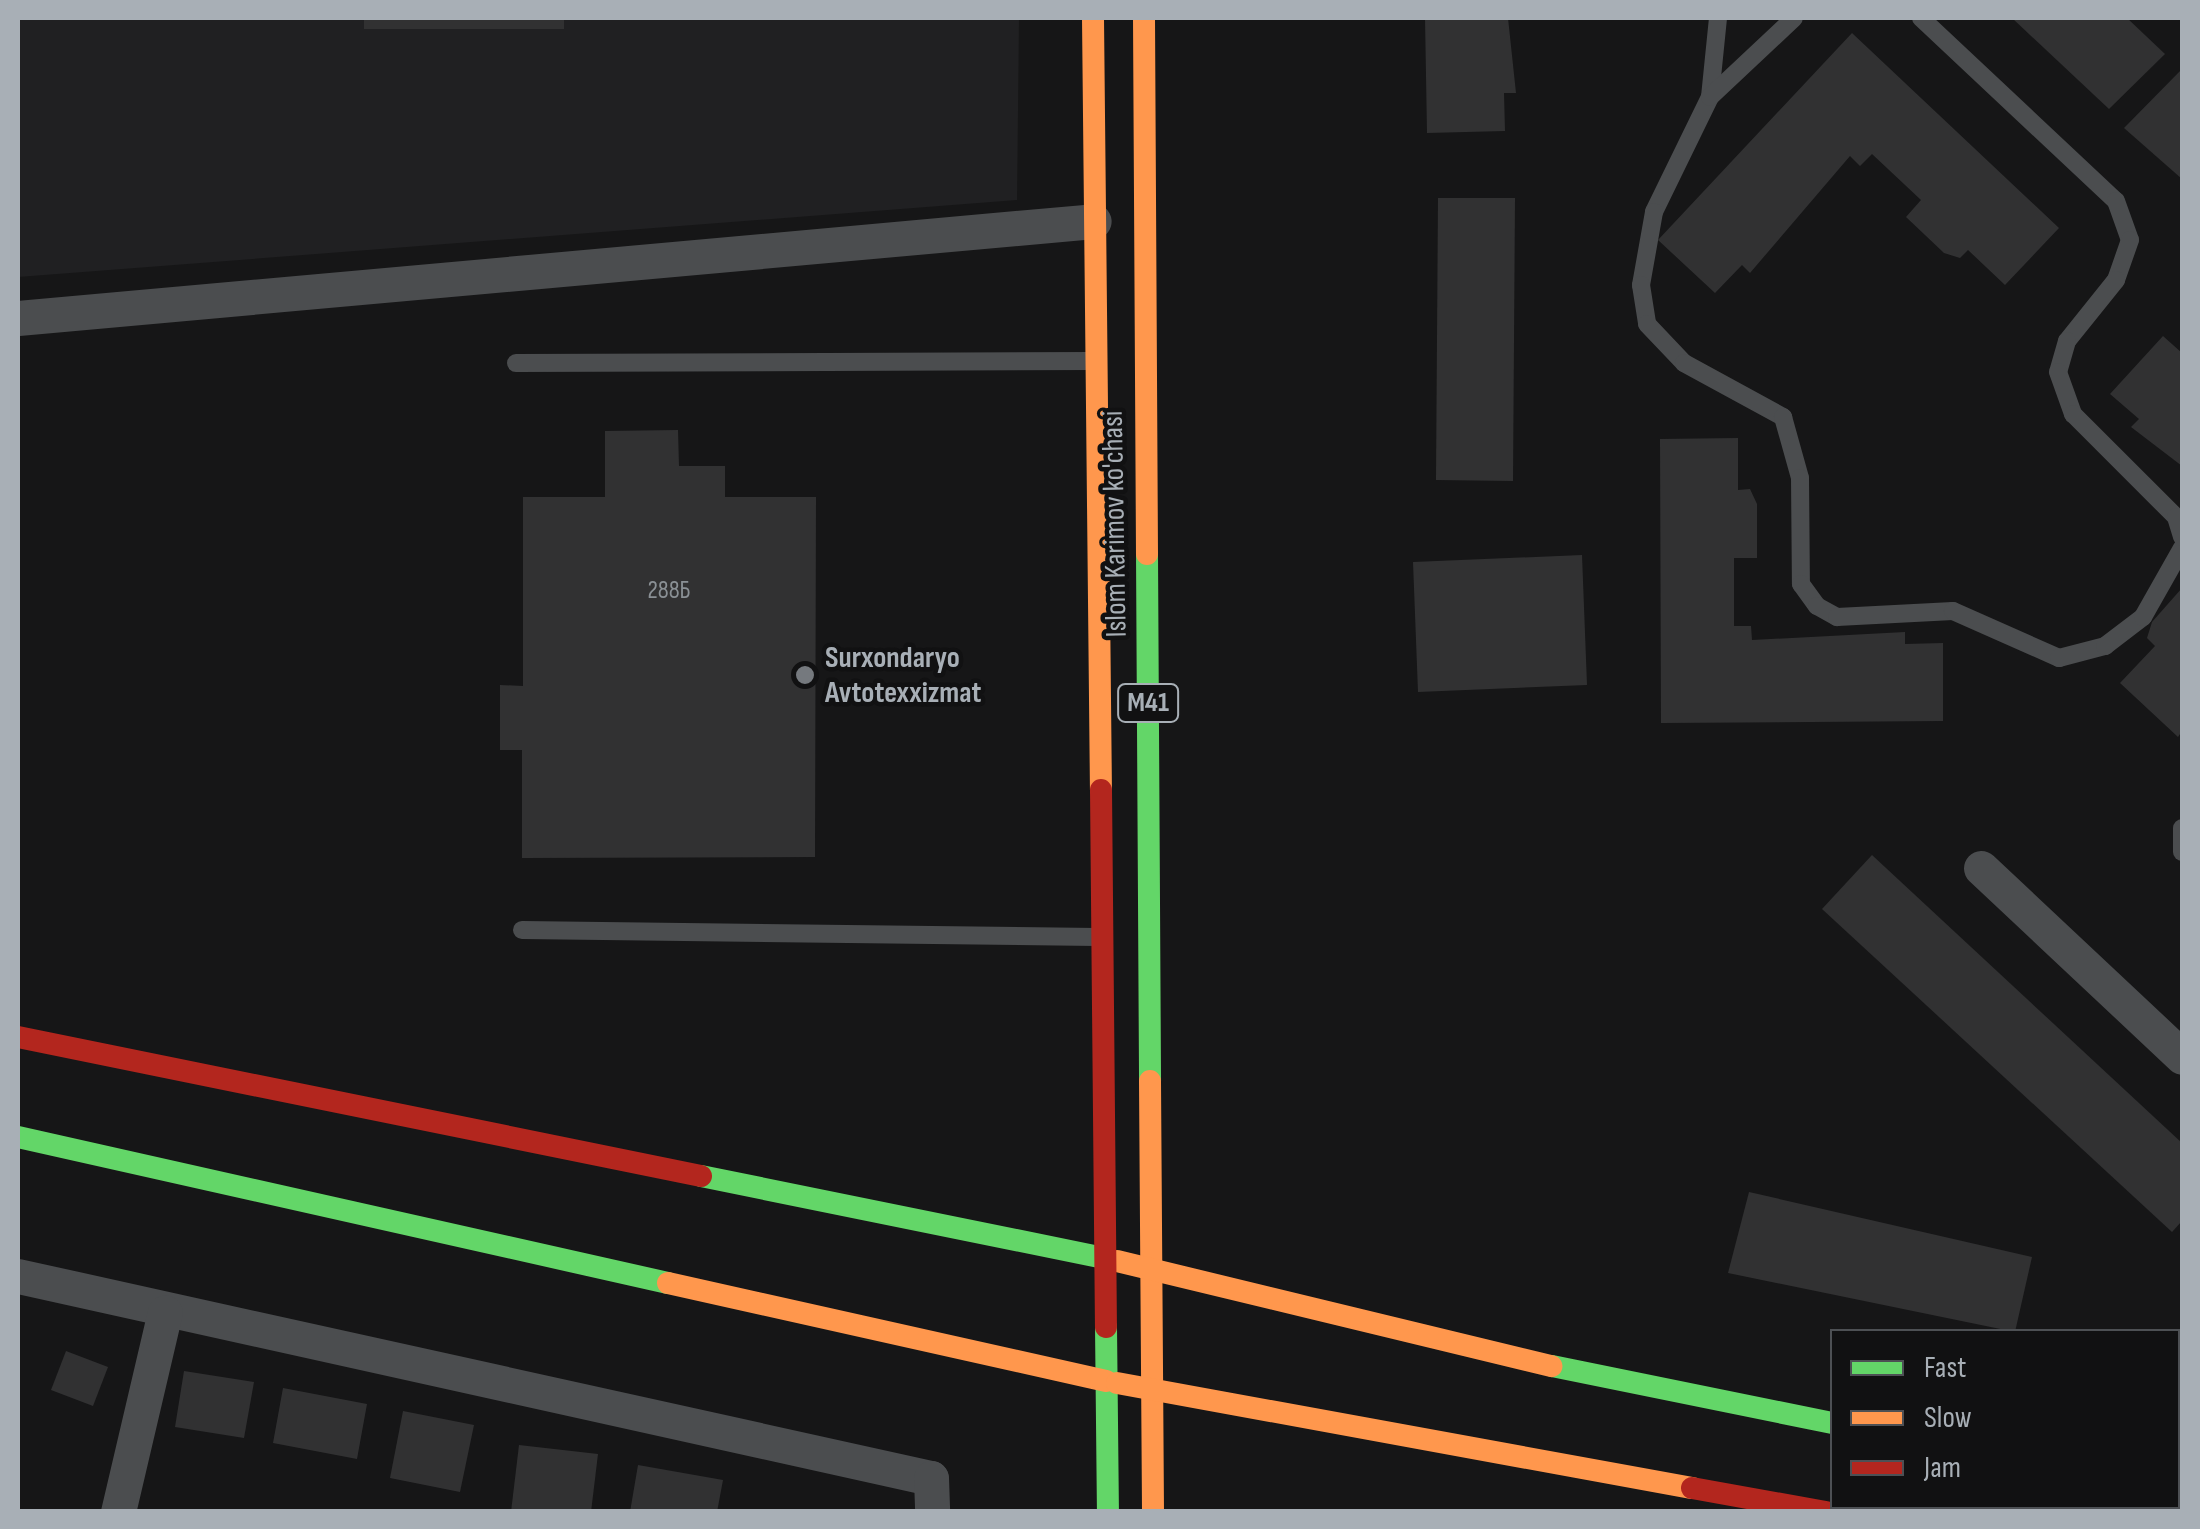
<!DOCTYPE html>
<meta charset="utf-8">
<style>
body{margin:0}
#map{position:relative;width:2200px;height:1529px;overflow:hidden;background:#161617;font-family:"Sofia Sans Condensed",sans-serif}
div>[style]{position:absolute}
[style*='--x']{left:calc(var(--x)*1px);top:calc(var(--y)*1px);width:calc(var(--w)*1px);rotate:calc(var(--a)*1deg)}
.built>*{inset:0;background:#202022}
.building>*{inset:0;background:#313132}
.lane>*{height:18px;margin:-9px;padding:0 9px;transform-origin:9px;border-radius:9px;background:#4b4d4f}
.street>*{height:35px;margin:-17.5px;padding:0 17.5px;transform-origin:17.5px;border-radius:17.5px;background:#4b4d4f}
.fast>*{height:22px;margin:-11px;padding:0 11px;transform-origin:11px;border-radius:11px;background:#63d668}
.slow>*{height:22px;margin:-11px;padding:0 11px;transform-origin:11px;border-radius:11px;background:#ff974d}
.jam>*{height:22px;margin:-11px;padding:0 11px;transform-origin:11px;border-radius:11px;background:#b3261e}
.dots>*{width:28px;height:28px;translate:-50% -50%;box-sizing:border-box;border:5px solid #111112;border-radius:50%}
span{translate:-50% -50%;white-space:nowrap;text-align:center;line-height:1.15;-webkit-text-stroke:9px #111112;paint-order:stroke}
.number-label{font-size:25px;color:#8a9095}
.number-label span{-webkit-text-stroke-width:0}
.shield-label span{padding:2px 8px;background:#111112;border:2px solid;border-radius:8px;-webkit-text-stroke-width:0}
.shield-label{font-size:28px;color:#a8afb6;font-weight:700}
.street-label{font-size:30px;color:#a8afb6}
.poi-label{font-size:30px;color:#a8afb6;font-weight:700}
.left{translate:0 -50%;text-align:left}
.frame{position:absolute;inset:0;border:20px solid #a8afb6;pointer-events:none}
.legend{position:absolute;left:1830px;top:1329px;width:350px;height:180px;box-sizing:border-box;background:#111112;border:2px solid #4d5054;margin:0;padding:12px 18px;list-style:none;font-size:30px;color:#a8afb6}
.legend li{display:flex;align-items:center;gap:20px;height:50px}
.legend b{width:50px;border:2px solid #4d5054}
</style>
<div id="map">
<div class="built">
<div style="clip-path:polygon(18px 18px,1019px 18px,1017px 200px,18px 277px)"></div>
</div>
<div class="building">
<div style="clip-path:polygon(364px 18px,564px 18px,564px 29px,364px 29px)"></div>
<div style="clip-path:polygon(1425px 18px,1508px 18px,1516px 93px,1504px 93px,1505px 131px,1427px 133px)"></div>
<div style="clip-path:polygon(2012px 18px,2127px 18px,2165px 54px,2109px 109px)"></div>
<div style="clip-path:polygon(1852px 33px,2059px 228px,2005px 285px,1968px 250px,1960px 258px,1944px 253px,1906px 217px,1921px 200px,1872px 154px,1860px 166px,1850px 156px,1750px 273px,1742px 265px,1715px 293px,1658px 240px)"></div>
<div style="clip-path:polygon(2182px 69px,2182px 179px,2124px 128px)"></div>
<div style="clip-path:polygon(1438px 198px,1515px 198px,1513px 481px,1436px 480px)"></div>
<div style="clip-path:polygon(2163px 336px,2182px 353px,2182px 466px,2131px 427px,2139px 419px,2110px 394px)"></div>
<div style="clip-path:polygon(678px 430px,679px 466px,725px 466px,725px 497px,816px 497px,815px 857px,522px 858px,522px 750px,500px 750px,500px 685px,523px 686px,523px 497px,605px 497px,605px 431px)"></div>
<div style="clip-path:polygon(1738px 438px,1738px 490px,1750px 489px,1757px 504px,1757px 558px,1734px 558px,1734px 626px,1751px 626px,1752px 640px,1905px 632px,1905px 644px,1943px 643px,1943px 721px,1661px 723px,1660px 439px)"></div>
<div style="clip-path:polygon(1582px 555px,1587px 685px,1418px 692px,1413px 562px)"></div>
<div style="clip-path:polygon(2182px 588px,2182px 731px,2178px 737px,2120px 683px,2155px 646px,2147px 638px,2152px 622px)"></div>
<div style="clip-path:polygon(1872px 855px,2182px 1143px,2182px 1221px,2172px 1232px,1822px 909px)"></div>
<div style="clip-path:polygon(1749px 1192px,2032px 1257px,2015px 1332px,1728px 1273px)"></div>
<div style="clip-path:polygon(66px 1351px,108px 1367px,93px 1406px,51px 1390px)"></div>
<div style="clip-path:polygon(184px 1371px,254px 1382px,244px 1438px,175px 1427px)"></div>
<div style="clip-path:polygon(283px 1388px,367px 1404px,357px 1459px,273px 1443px)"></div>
<div style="clip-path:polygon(403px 1411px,474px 1425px,460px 1492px,390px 1478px)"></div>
<div style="clip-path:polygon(519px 1445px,598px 1454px,591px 1512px,511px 1512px)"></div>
<div style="clip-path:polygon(638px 1465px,723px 1480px,717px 1512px,630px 1512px)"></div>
</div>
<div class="lane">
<div style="--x:1718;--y:18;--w:79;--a:95.8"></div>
<div style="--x:1710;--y:97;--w:128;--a:116"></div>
<div style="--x:1654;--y:212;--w:74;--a:100.1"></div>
<div style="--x:1641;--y:285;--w:39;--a:81"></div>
<div style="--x:1647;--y:324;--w:54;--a:46.5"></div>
<div style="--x:1684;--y:363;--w:113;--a:28.6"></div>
<div style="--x:1783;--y:417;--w:63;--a:74.4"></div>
<div style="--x:1800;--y:478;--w:106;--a:89.5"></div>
<div style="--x:1801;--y:584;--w:27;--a:54"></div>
<div style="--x:1817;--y:606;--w:23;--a:29"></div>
<div style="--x:1837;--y:617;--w:116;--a:-3"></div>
<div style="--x:1953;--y:611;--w:116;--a:23.9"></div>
<div style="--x:2059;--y:658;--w:48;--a:-14.6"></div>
<div style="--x:2105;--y:646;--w:48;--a:-37.3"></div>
<div style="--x:2143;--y:617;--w:79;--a:-60.5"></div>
<div style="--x:1921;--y:18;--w:267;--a:43.2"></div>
<div style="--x:2116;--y:201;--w:41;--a:70.3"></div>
<div style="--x:2130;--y:240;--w:42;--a:109.3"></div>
<div style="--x:2116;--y:280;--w:78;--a:128.8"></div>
<div style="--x:2067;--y:341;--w:32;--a:106"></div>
<div style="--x:2058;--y:372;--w:45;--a:70.3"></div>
<div style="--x:2073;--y:414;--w:146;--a:45"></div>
<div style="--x:2176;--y:517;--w:21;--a:73"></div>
<div style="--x:1710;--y:97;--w:115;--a:-43.2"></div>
<div style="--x:516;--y:363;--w:577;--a:-0.2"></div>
<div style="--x:2182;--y:828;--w:24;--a:90"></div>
<div style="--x:522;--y:930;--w:575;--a:0.7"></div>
</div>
<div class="street">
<div style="--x:18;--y:318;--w:1080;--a:-5.15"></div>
<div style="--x:1981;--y:868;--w:276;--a:43.2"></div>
<div style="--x:18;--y:1276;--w:935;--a:12.48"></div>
<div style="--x:931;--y:1478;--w:34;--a:88"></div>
<div style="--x:118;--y:1512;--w:205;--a:-76.8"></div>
</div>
<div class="fast">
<div style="--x:1147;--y:554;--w:527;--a:89.67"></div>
<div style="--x:18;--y:1137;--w:666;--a:12.66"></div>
<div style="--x:701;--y:1176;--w:410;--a:11.5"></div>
<div style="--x:1106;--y:1327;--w:185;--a:89.4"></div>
<div style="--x:1552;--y:1366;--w:286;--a:11.5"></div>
</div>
<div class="slow">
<div style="--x:1093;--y:18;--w:772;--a:89.41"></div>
<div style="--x:1144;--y:18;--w:536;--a:89.68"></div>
<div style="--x:1150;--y:1081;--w:431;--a:89.6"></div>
<div style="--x:1117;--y:1261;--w:447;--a:13.6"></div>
<div style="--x:668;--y:1283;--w:449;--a:12.6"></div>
<div style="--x:1117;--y:1383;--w:585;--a:10.35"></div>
</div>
<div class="jam">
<div style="--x:1101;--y:790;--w:537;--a:89.47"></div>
<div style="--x:18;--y:1037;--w:697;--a:11.5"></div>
<div style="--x:1692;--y:1488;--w:136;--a:10.2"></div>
<div style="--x:2178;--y:1491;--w:4;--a:14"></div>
</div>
<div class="dots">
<div style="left:805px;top:675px;background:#75797e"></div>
</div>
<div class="number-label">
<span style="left:669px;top:591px">288Б</span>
</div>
<div class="shield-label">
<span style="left:1148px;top:703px">M41</span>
</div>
<div class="street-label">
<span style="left:1115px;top:524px;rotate:-91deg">Islom Karimov ko'chasi</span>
</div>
<div class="poi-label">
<span class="left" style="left:825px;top:675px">Surxondaryo<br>Avtotexxizmat</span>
</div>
<div class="frame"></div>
<ul class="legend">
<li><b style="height:12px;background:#63d668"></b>Fast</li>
<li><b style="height:12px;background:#ff974d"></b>Slow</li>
<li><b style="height:12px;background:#b3261e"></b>Jam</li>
</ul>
</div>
